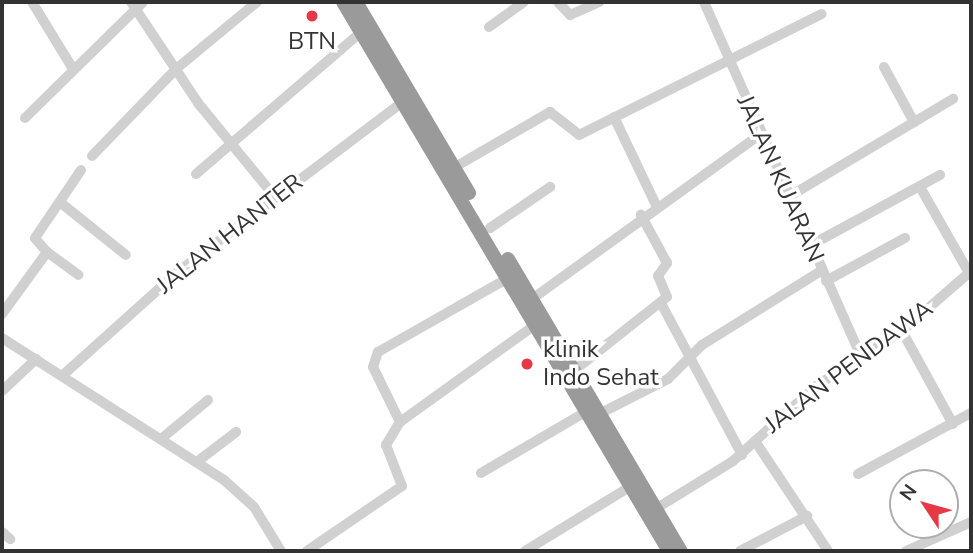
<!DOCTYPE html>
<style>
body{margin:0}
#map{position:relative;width:973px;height:553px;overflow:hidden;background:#fff;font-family:"Nunito Sans",sans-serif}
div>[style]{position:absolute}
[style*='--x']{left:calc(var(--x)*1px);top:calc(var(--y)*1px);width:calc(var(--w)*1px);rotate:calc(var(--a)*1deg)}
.minor>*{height:10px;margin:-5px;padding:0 5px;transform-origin:5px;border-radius:5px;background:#d0d0d0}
.highway>*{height:14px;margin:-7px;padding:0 7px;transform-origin:7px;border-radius:7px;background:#9a9a9a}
.dots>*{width:19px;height:19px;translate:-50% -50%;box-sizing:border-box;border:4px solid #fff;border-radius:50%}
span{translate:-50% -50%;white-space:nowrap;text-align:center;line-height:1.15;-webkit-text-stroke:7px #fff;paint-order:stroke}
.poi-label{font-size:24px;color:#333}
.left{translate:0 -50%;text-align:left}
.street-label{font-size:24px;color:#333}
.frame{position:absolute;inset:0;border:4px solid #333;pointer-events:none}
.north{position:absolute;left:889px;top:469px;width:70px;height:70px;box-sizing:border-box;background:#fff;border:2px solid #adadad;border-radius:50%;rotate:306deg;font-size:19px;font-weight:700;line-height:28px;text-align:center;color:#333}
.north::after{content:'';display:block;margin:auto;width:24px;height:32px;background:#e63946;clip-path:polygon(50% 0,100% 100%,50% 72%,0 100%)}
</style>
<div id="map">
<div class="minor">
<div style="--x:32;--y:2;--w:79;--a:58.5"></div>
<div style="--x:131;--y:2;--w:121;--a:56.4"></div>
<div style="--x:198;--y:103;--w:122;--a:50.7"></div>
<div style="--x:558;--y:2;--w:18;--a:47"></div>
<div style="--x:570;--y:15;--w:32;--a:-24"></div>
<div style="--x:704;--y:2;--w:385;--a:66.1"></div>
<div style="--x:489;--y:27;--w:43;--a:-35.5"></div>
<div style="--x:884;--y:67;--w:63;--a:61.4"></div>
<div style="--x:614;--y:117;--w:98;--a:64.5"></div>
<div style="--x:25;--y:118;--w:165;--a:-44.5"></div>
<div style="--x:92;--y:156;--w:121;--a:-46"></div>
<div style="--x:176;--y:69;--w:105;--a:-39.6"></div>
<div style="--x:455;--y:167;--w:110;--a:-30.1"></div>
<div style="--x:550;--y:112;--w:37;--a:38"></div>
<div style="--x:579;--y:135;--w:271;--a:-26.5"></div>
<div style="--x:196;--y:174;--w:219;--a:-40.7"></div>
<div style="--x:920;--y:187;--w:99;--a:60.3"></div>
<div style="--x:790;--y:196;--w:190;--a:-30.8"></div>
<div style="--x:61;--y:203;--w:83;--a:38.7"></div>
<div style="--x:490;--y:228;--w:73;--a:-34.3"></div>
<div style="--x:811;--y:245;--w:147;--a:-28.5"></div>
<div style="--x:47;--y:252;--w:39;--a:36"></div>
<div style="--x:826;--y:281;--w:90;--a:-28.6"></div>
<div style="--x:532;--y:299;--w:282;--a:-35.8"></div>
<div style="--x:662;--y:305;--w:170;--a:61.9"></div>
<div style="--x:2;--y:314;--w:77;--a:-54"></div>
<div style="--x:47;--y:252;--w:18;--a:-131"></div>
<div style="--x:35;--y:238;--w:82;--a:-55.9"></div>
<div style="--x:902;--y:331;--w:106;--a:61.3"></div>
<div style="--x:2;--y:338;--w:264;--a:32.6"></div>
<div style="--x:224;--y:480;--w:40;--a:42"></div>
<div style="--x:254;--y:507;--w:52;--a:58.5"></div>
<div style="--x:576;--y:369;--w:116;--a:-38.4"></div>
<div style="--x:667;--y:297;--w:23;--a:-113"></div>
<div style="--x:658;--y:276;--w:16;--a:-55"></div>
<div style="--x:667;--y:263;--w:55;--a:-118.4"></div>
<div style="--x:63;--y:375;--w:156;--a:-41.9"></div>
<div style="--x:179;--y:271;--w:282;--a:-37.1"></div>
<div style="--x:2;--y:391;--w:47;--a:-43.3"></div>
<div style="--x:601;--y:413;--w:75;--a:-26.9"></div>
<div style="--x:668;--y:379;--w:48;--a:-45"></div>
<div style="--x:702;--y:345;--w:140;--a:-31.9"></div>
<div style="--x:400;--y:422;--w:61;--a:-116.1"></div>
<div style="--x:373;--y:367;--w:16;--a:-72"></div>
<div style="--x:378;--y:352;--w:150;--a:-29.6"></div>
<div style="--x:161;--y:439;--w:61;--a:-39.7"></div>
<div style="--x:755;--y:441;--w:132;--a:56.4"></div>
<div style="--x:198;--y:461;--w:48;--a:-37.3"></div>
<div style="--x:481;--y:473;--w:123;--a:-30.3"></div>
<div style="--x:858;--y:474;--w:128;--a:-28.4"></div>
<div style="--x:657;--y:508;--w:89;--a:-31.7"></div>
<div style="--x:733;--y:461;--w:112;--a:-42.1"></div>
<div style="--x:816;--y:386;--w:102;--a:-32.6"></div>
<div style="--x:902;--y:331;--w:91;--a:-41"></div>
<div style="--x:2;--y:532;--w:11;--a:41"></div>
<div style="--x:307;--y:551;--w:115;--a:-34.4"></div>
<div style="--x:402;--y:486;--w:44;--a:-111.3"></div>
<div style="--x:386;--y:445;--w:27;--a:-59"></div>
<div style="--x:400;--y:422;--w:170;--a:-35.7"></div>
<div style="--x:525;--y:551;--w:124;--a:-31.5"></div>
<div style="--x:740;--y:551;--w:76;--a:-27.6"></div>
<div style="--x:906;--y:551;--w:71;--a:-24"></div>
</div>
<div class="highway">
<div style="--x:343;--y:2;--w:638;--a:59.3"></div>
<div style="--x:356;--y:2;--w:222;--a:59.4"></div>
<div style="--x:508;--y:259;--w:339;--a:59.4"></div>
</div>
<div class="dots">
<div style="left:312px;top:16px;background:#e63946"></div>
<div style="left:527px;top:364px;background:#e63946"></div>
</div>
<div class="poi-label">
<span style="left:312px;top:42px">BTN</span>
<span class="left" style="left:543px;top:364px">klinik<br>Indo Sehat</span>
</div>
<div class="street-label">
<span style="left:780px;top:179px;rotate:66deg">JALAN KUARAN</span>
<span style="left:230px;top:234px;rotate:-38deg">JALAN HANTER</span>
<span style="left:849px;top:367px;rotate:-37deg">JALAN PENDAWA</span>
</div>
<div class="frame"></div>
<div class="north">N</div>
</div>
